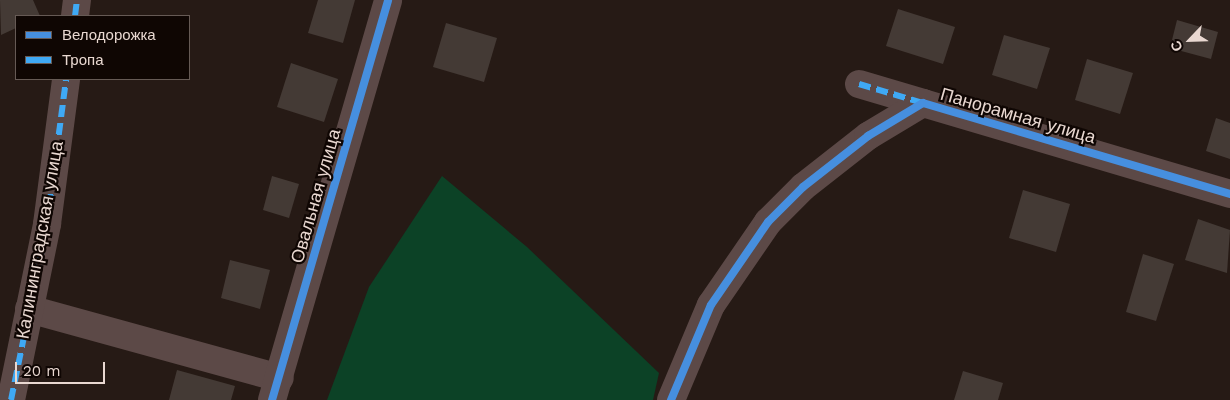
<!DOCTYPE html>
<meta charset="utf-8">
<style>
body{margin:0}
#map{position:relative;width:1230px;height:400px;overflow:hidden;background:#261a15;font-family:"Work Sans",sans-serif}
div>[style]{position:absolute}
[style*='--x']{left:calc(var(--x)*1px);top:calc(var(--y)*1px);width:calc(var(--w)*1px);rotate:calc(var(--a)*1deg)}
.green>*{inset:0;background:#0c4226}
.building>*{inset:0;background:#443a35}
.minor>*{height:28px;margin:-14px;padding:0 14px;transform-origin:14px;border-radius:14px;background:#5c4947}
.quiet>*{height:6px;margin-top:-3px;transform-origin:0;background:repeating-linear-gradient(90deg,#3fa9f5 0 12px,transparent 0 18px)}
.cycleway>*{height:8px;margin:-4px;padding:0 4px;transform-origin:4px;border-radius:4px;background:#468fdf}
span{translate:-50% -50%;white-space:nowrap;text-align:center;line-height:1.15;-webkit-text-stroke:4.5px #0f0603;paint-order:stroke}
.street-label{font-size:18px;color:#e9d8d1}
.legend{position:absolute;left:15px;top:15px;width:175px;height:65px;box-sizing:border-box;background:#0f0603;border:1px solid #665a55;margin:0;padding:6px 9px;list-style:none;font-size:15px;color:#e9d8d1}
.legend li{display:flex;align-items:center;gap:10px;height:25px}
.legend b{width:25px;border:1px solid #665a55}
.north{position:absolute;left:1165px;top:15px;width:50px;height:50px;-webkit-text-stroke:4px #0f0603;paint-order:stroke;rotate:246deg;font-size:14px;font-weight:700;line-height:20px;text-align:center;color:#e9d8d1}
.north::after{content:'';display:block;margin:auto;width:18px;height:22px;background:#e9d8d1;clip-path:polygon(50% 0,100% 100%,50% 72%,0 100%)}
.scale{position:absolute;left:15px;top:362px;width:90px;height:22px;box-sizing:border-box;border:2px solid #e9d8d1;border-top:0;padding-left:6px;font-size:15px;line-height:18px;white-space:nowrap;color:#e9d8d1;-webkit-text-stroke:4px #0f0603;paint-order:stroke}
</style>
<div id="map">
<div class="green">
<div style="clip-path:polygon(442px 176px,527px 247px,659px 373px,653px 400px,327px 400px,369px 287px)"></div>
</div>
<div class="building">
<div style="clip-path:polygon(0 0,33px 0,40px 16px,16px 16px,16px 28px,1px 35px)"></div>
<div style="clip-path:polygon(318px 0,355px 0,343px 43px,308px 33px)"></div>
<div style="clip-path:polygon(898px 9px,955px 27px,943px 64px,886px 46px)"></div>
<div style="clip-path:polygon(1177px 20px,1218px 32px,1211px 59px,1170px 48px)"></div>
<div style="clip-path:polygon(446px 23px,497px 38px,484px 82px,433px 67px)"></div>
<div style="clip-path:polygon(1004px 35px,1050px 48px,1037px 89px,992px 75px)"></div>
<div style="clip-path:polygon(1087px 59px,1133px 73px,1120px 114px,1075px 100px)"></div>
<div style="clip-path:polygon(291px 63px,338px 79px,324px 122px,277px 107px)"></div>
<div style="clip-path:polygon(1216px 118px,1230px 123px,1230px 159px,1206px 151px)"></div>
<div style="clip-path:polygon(272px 176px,299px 184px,289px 218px,263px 210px)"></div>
<div style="clip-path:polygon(1023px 190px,1070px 204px,1056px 252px,1009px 238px)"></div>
<div style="clip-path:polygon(1198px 219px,1230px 230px,1227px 273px,1185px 260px)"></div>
<div style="clip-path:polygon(1143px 254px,1174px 264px,1156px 321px,1126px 312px)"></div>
<div style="clip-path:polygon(230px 260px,270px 270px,260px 309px,221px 298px)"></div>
<div style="clip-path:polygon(177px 370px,235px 386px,231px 400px,169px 400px)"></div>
<div style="clip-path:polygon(963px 371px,1003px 383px,998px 400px,954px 400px)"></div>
</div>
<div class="minor">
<div style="--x:75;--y:16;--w:16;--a:-83"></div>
<div style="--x:859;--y:84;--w:67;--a:16.5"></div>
<div style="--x:29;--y:309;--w:260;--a:15.4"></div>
<div style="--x:11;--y:400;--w:180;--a:-78.4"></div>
<div style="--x:47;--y:224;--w:146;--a:-82.5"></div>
<div style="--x:272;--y:400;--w:416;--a:-73.8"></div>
<div style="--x:671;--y:400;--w:103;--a:-67.2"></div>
<div style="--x:711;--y:305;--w:101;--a:-55.5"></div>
<div style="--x:768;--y:222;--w:49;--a:-45"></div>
<div style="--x:803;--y:187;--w:83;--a:-38.1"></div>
<div style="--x:868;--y:136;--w:64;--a:-31"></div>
<div style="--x:923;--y:103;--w:320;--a:16.5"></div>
</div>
<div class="quiet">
<div style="--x:75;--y:16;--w:16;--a:-83"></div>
<div style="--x:859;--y:84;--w:67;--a:16.5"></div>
<div style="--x:11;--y:400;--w:180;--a:-78.4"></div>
<div style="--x:47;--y:224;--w:146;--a:-82.5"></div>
</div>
<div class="cycleway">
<div style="--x:272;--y:400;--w:416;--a:-73.8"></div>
<div style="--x:671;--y:400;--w:103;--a:-67.2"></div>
<div style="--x:711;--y:305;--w:101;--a:-55.5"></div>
<div style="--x:768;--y:222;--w:49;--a:-45"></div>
<div style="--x:803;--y:187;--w:83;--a:-38.1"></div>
<div style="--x:868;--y:136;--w:64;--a:-31"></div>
<div style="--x:923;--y:103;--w:320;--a:16.5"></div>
</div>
<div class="street-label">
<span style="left:1018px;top:116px;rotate:16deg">Панорамная улица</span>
<span style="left:316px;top:196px;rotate:-74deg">Овальная улица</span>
<span style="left:40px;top:240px;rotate:-80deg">Калининградская улица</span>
</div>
<ul class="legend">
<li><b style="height:6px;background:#468fdf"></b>Велодорожка</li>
<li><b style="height:6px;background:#3fa9f5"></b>Тропа</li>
</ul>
<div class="north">С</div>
<div class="scale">20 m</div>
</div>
